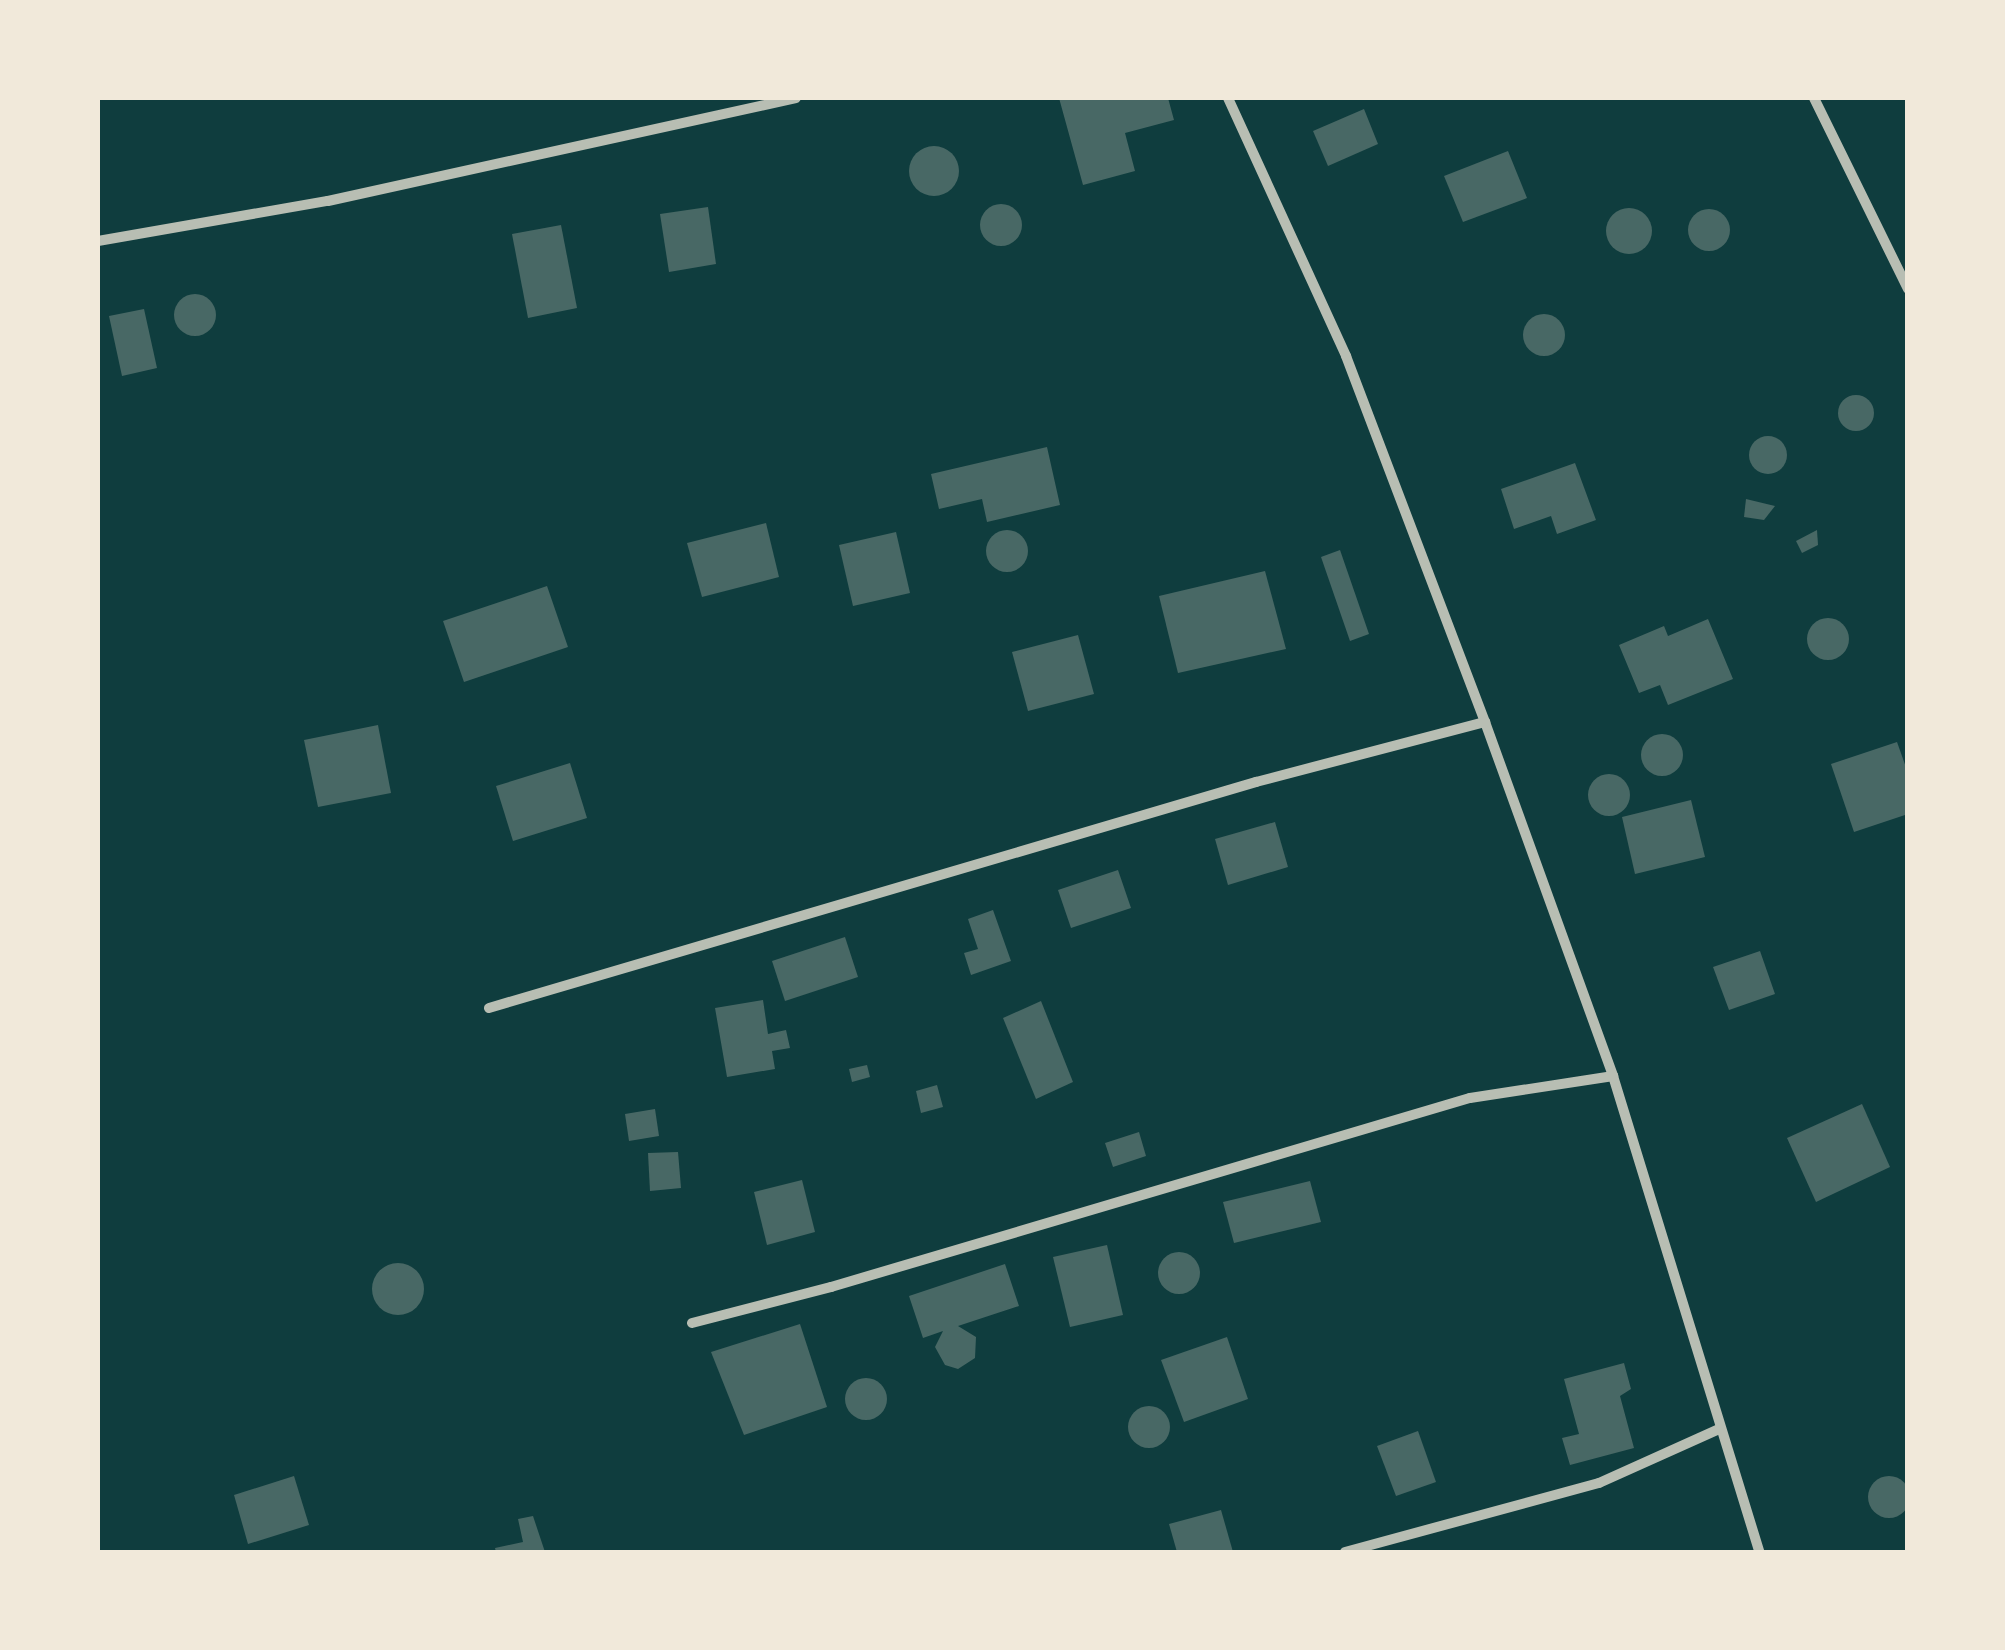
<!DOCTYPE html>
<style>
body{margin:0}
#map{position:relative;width:2005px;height:1650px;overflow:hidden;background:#0f3d3e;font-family:"Varela Round",sans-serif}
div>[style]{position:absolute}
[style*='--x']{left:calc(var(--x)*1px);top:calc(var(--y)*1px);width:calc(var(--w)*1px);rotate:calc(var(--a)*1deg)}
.building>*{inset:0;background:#486865}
.round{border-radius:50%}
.minor>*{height:10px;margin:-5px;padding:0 5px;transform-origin:5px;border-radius:5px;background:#b8beb3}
span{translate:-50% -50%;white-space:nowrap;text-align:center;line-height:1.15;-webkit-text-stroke:8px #f1e9da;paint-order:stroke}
.frame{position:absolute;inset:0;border:100px solid #f1e9da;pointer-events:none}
</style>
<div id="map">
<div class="building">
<div style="clip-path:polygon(1059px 98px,1168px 98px,1174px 120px,1125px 133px,1135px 171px,1083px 185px)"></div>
<div style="clip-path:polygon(1364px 109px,1378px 144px,1328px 166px,1313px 131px)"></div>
<div class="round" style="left:909px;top:146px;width:50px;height:50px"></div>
<div style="clip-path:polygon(1508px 151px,1527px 198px,1463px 222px,1444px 176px)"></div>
<div class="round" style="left:980px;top:204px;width:42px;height:42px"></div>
<div style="clip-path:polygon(708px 207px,716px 264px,669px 272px,660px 214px)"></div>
<div class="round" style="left:1606px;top:208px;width:46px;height:46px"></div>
<div class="round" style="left:1688px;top:209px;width:42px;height:42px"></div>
<div style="clip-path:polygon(561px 225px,577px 308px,528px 318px,512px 234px)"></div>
<div class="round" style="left:174px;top:294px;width:42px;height:42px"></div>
<div style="clip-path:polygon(144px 309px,157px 368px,122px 376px,109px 316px)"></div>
<div class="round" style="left:1523px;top:314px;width:42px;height:42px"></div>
<div class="round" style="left:1838px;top:395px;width:36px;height:36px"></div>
<div class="round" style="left:1749px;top:436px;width:38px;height:38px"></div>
<div style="clip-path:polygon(1047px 447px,1060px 505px,987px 522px,982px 499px,939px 509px,931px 474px)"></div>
<div style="clip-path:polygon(1575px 463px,1596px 520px,1557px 534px,1551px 516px,1514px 529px,1501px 489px)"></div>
<div style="clip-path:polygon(1746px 499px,1775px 506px,1764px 520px,1744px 517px)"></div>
<div style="clip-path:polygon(766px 523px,779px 577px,702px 597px,687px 543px)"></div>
<div style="clip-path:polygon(1817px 530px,1818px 545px,1802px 553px,1796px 541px)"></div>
<div class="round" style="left:986px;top:530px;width:42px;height:42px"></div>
<div style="clip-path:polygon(896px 532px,910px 593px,853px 606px,839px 545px)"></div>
<div style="clip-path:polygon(1340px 550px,1369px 634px,1350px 641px,1321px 557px)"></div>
<div style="clip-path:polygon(1265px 571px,1286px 649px,1178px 673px,1159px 596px)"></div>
<div style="clip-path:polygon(547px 586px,568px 647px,464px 682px,443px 621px)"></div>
<div class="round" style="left:1807px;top:618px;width:42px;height:42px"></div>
<div style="clip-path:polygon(1708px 619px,1733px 679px,1668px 705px,1660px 685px,1639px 693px,1619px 645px,1664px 626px,1668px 636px)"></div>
<div style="clip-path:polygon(1078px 635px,1094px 694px,1028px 711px,1012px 652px)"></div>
<div style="clip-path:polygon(378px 725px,391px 793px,318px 807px,304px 740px)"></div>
<div class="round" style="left:1641px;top:734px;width:42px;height:42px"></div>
<div style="clip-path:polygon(1897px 742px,1908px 773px,1908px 814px,1854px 832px,1831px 764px)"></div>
<div style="clip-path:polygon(570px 763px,587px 818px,513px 841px,496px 786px)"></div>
<div class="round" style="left:1588px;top:774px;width:42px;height:42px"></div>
<div style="clip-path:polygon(1691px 800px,1705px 857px,1635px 874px,1622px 817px)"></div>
<div style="clip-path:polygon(1275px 822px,1288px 867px,1228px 885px,1215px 839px)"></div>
<div style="clip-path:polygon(1118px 870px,1131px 908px,1071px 928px,1058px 890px)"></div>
<div style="clip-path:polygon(993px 910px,1011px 961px,971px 975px,964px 953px,978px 949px,968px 919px)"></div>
<div style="clip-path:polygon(845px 937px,858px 977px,785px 1001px,772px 961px)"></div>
<div style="clip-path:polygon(1760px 951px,1775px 994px,1729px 1010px,1713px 967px)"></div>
<div style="clip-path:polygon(763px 1000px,768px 1034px,786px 1030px,790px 1048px,772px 1051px,775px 1069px,727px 1077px,715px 1008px)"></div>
<div style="clip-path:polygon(1041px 1001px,1073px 1082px,1036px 1099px,1003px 1018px)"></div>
<div style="clip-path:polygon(867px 1065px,870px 1077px,852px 1082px,849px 1069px)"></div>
<div style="clip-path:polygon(937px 1085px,943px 1107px,921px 1113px,916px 1091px)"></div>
<div style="clip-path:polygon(1862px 1104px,1890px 1167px,1816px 1202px,1787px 1138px)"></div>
<div style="clip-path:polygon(655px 1109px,659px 1136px,629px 1141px,625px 1114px)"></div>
<div style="clip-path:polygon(1139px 1132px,1146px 1156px,1113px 1167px,1105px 1143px)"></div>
<div style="clip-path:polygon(678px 1152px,681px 1188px,650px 1191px,648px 1153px)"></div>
<div style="clip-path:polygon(802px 1180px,815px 1232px,767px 1245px,754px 1192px)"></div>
<div style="clip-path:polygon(1310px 1181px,1321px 1222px,1234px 1243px,1223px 1202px)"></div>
<div style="clip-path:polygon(1107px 1245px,1123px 1315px,1070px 1327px,1053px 1257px)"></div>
<div class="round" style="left:1158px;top:1252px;width:42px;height:42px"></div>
<div class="round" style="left:372px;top:1263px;width:52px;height:52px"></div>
<div style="clip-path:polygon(1005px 1264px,1019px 1306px,958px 1326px,976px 1337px,975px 1358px,958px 1369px,945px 1365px,935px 1347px,943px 1331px,923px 1338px,909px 1296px)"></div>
<div style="clip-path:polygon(800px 1324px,827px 1407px,744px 1435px,711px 1352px)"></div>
<div style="clip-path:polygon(1227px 1337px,1248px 1399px,1184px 1422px,1161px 1360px)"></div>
<div style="clip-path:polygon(1624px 1363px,1631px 1389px,1620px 1396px,1634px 1448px,1570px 1465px,1562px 1438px,1579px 1434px,1564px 1379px)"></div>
<div class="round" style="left:845px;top:1378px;width:42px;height:42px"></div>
<div class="round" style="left:1128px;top:1406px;width:42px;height:42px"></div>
<div style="clip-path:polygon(1418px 1431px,1436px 1482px,1396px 1496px,1377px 1446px)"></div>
<div style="clip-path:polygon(294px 1476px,309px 1525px,248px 1544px,234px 1495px)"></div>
<div class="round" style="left:1868px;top:1476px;width:42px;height:42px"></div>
<div style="clip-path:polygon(1221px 1510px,1233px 1552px,1177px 1552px,1169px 1524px)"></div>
<div style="clip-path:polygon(533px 1516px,545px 1552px,496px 1552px,495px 1548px,523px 1542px,518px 1519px)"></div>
</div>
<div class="minor">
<div style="--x:1228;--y:98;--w:284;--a:65.4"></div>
<div style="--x:1346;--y:356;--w:392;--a:69.2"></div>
<div style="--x:1485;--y:722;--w:376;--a:70.1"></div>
<div style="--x:1613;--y:1076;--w:498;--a:72.9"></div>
<div style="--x:1814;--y:98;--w:213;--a:63.8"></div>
<div style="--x:98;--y:241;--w:233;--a:-9.9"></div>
<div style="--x:328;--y:201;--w:479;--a:-12.4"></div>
<div style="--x:489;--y:1008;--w:800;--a:-16.42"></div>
<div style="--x:1256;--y:782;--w:237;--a:-14.7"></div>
<div style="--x:692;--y:1323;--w:144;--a:-14.5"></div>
<div style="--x:831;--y:1287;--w:666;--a:-16.48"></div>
<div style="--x:1470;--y:1098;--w:145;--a:-8.7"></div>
<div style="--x:1345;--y:1552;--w:263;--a:-15.2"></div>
<div style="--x:1599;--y:1483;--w:132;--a:-24.2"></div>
</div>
<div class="frame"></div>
</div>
